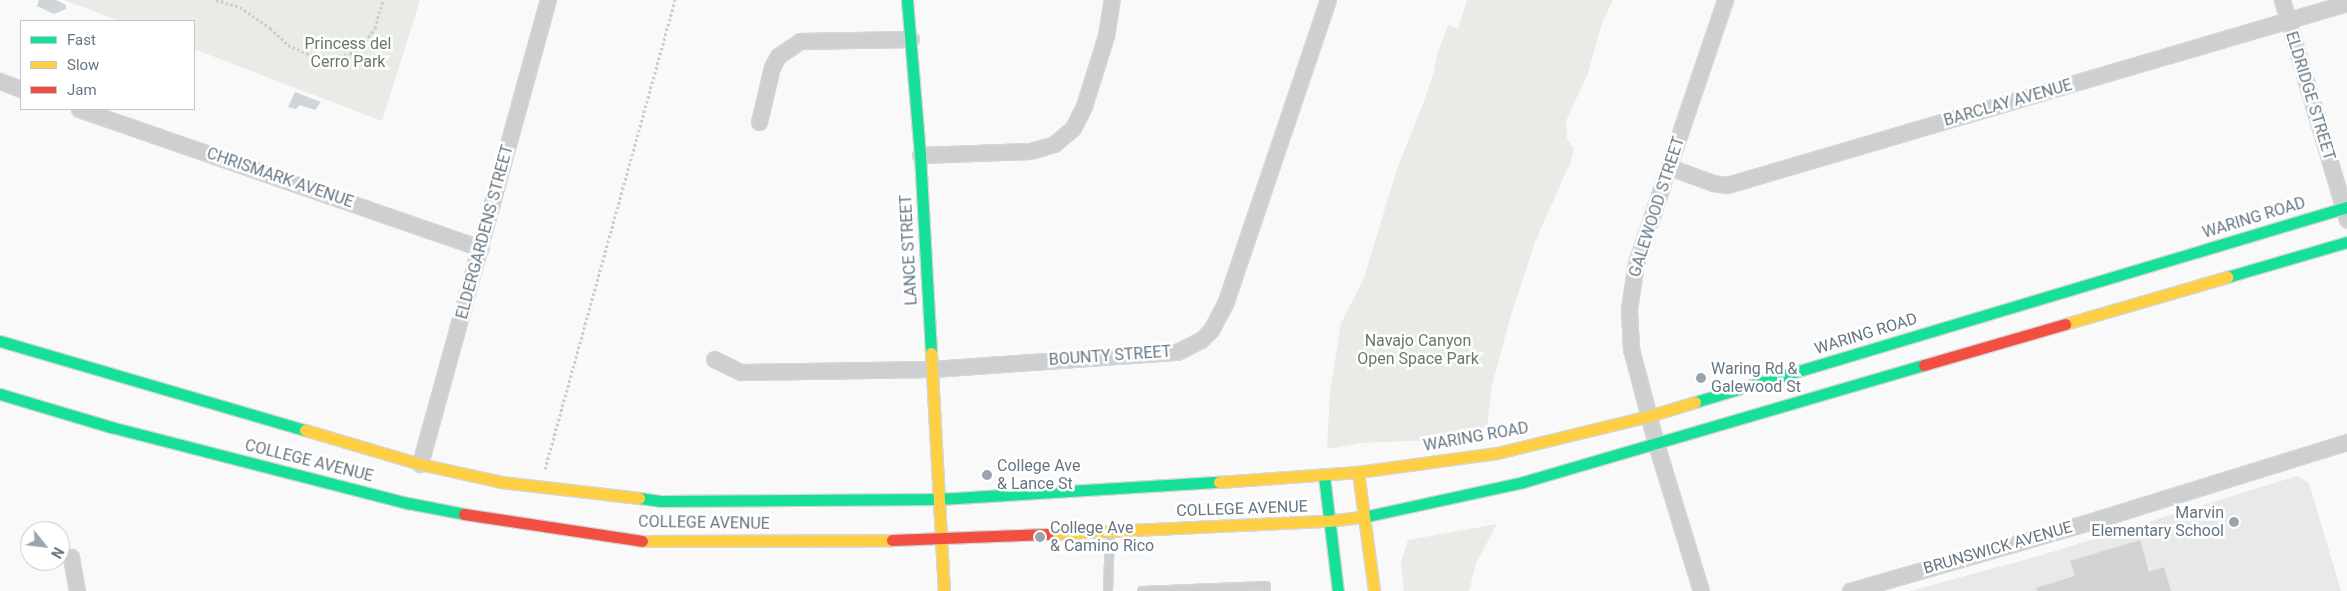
<!DOCTYPE html>
<style>
body{margin:0}
#map{position:relative;width:2347px;height:591px;overflow:hidden;background:#f9f9f9;font-family:Roboto,sans-serif}
div>[style]{position:absolute}
[style*='--x']{left:calc(var(--x)*1px);top:calc(var(--y)*1px);width:calc(var(--w)*1px);rotate:calc(var(--a)*1deg)}
.built>*{inset:0;background:#e8e9e9}
.green>*{inset:0;background:#e8ebe6}
.water>*{inset:0;background:#ced6d9}
.building>*{inset:0;background:#d0d2d3}
.path>*{height:3px;margin-top:-1.5px;transform-origin:0;background:repeating-linear-gradient(90deg,#cbcccd 0 2.5px,transparent 0 5px)}
.roads{filter:drop-shadow(1px 0 #d5d6d7) drop-shadow(-1px 0 #d5d6d7) drop-shadow(0 1px #d5d6d7) drop-shadow(0 -1px #d5d6d7)}
.lane>*{height:8px;margin:-4px;padding:0 4px;transform-origin:4px;border-radius:4px;background:#cecfd0}
.street>*{height:15px;margin:-7.5px;padding:0 7.5px;transform-origin:7.5px;border-radius:7.5px;background:#cecfd0}
.fast>*{height:11px;margin:-5.5px;padding:0 5.5px;transform-origin:5.5px;border-radius:5.5px;background:#16e098}
.slow>*{height:11px;margin:-5.5px;padding:0 5.5px;transform-origin:5.5px;border-radius:5.5px;background:#ffcf43}
.jam>*{height:11px;margin:-5.5px;padding:0 5.5px;transform-origin:5.5px;border-radius:5.5px;background:#f24e42}
.dots>*{width:14px;height:14px;translate:-50% -50%;box-sizing:border-box;border:2px solid #fff;border-radius:50%}
span{translate:-50% -50%;white-space:nowrap;text-align:center;line-height:1.15;-webkit-text-stroke:5px #fff;paint-order:stroke}
.park-label{font-size:16px;color:#687a64}
.street-label{font-size:16px;color:#657683}
.poi-label{font-size:16px;color:#657683}
.left{translate:0 -50%;text-align:left}
.right{translate:-100% -50%;text-align:right}
.legend{position:absolute;left:20px;top:20px;width:175px;height:90px;box-sizing:border-box;background:#fff;border:1px solid #c1c8cd;margin:0;padding:6px 9px;list-style:none;font-size:15px;color:#657683}
.legend li{display:flex;align-items:center;gap:10px;height:25px}
.legend b{width:25px;border:1px solid #c1c8cd}
.north{position:absolute;left:20px;top:521px;width:50px;height:50px;box-sizing:border-box;background:#fff;border:1px solid #c1c8cd;border-radius:50%;rotate:119deg;font-size:14px;font-weight:700;line-height:20px;text-align:center;color:#657683}
.north::after{content:'';display:block;margin:auto;width:18px;height:22px;background:#99a4ac;clip-path:polygon(50% 0,100% 100%,50% 72%,0 100%)}
</style>
<div id="map">
<div class="built">
<div style="clip-path:polygon(2297px 476px,2309px 483px,2341px 591px,1910px 591px,2042px 555px)"></div>
</div>
<div class="green">
<div style="clip-path:polygon(64px 0,420px 0,382px 121px,194px 49px,194px 21px,120px 21px)"></div>
<div style="clip-path:polygon(1467px 0,1613px 0,1602px 23px,1588px 73px,1566px 121px,1567px 139px,1574px 148px,1571px 161px,1535px 242px,1511px 315px,1492px 385px,1487px 427px,1432px 440px,1361px 443px,1327px 449px,1330px 392px,1341px 323px,1364px 278px,1397px 169px,1424px 101px,1434px 71px,1437px 55px,1448px 25px,1458px 29px)"></div>
<div style="clip-path:polygon(1497px 524px,1476px 563px,1469px 591px,1404px 591px,1401px 562px,1408px 540px)"></div>
</div>
<div class="water">
<div style="clip-path:polygon(39px 0,56px 0,66px 5px,66px 9px,54px 14px,37px 6px)"></div>
<div style="clip-path:polygon(295px 92px,321px 102px,315px 110px,300px 105px,296px 109px,288px 107px)"></div>
</div>
<div class="building">
<div style="clip-path:polygon(2140px 540px,2149px 572px,2164px 567px,2171px 591px,2037px 591px,2036px 588px,2075px 576px,2070px 561px)"></div>
</div>
<div class="path">
<div style="--x:216;--y:0;--w:25;--a:16"></div>
<div style="--x:240;--y:7;--w:37;--a:35"></div>
<div style="--x:270;--y:28;--w:25;--a:43"></div>
<div style="--x:288;--y:45;--w:27;--a:24"></div>
<div style="--x:313;--y:56;--w:21;--a:3"></div>
<div style="--x:334;--y:57;--w:16;--a:-11"></div>
<div style="--x:350;--y:54;--w:20;--a:-41"></div>
<div style="--x:365;--y:41;--w:16;--a:-52"></div>
<div style="--x:375;--y:28;--w:29;--a:-74"></div>
<div style="--x:545;--y:469;--w:487;--a:-74.5"></div>
</div>
<div class="roads">
<div class="lane">
<div style="--x:1108;--y:591;--w:58;--a:-88"></div>
<div style="--x:1142;--y:591;--w:124;--a:-2.3"></div>
<div style="--x:1266;--y:586;--w:5;--a:90"></div>
</div>
<div class="street">
<div style="--x:2282;--y:0;--w:229;--a:73.5"></div>
<div style="--x:0;--y:81;--w:22;--a:21"></div>
<div style="--x:79;--y:109;--w:425;--a:19.1"></div>
<div style="--x:759;--y:122;--w:57;--a:-76.7"></div>
<div style="--x:772;--y:67;--w:13;--a:-61"></div>
<div style="--x:778;--y:56;--w:27;--a:-34"></div>
<div style="--x:800;--y:41;--w:111;--a:-1"></div>
<div style="--x:920;--y:155;--w:110;--a:-2.1"></div>
<div style="--x:1030;--y:151;--w:25;--a:-16"></div>
<div style="--x:1054;--y:144;--w:25;--a:-40"></div>
<div style="--x:1073;--y:128;--w:25;--a:-63"></div>
<div style="--x:1084;--y:106;--w:73;--a:-72.6"></div>
<div style="--x:1106;--y:36;--w:36;--a:-81"></div>
<div style="--x:1669;--y:167;--w:47;--a:20"></div>
<div style="--x:1713;--y:183;--w:14;--a:8"></div>
<div style="--x:1727;--y:185;--w:646;--a:-16.36"></div>
<div style="--x:714;--y:359;--w:30;--a:26"></div>
<div style="--x:741;--y:372;--w:191;--a:-0.9"></div>
<div style="--x:932;--y:369;--w:246;--a:-4"></div>
<div style="--x:1177;--y:352;--w:27;--a:-27"></div>
<div style="--x:1201;--y:340;--w:14;--a:-45"></div>
<div style="--x:1211;--y:330;--w:30;--a:-62"></div>
<div style="--x:1225;--y:304;--w:321;--a:-71.3"></div>
<div style="--x:420;--y:464;--w:481;--a:-74.6"></div>
<div style="--x:71;--y:557;--w:35;--a:80"></div>
<div style="--x:1701;--y:591;--w:154;--a:-107"></div>
<div style="--x:1656;--y:444;--w:98;--a:-104.7"></div>
<div style="--x:1631;--y:349;--w:40;--a:-92.9"></div>
<div style="--x:1629;--y:309;--w:47;--a:-81.3"></div>
<div style="--x:1636;--y:263;--w:278;--a:-71.3"></div>
<div style="--x:1850;--y:591;--w:238;--a:-16.1"></div>
<div style="--x:2079;--y:525;--w:281;--a:-17.2"></div>
</div>
<div class="fast">
<div style="--x:907;--y:0;--w:156;--a:85.2"></div>
<div style="--x:920;--y:155;--w:198;--a:86.8"></div>
<div style="--x:2227;--y:277;--w:125;--a:-16.3"></div>
<div style="--x:0;--y:341;--w:318;--a:16.3"></div>
<div style="--x:0;--y:394;--w:116;--a:16.6"></div>
<div style="--x:111;--y:427;--w:307;--a:14.4"></div>
<div style="--x:408;--y:503;--w:57;--a:11.1"></div>
<div style="--x:1695;--y:402;--w:681;--a:-16.65"></div>
<div style="--x:1324;--y:476;--w:116;--a:83.1"></div>
<div style="--x:639;--y:498;--w:21;--a:8"></div>
<div style="--x:660;--y:501;--w:279;--a:-0.4"></div>
<div style="--x:939;--y:499;--w:281;--a:-3.5"></div>
<div style="--x:1363;--y:517;--w:164;--a:-12.3"></div>
<div style="--x:1523;--y:482;--w:418;--a:-16.3"></div>
</div>
<div class="slow">
<div style="--x:2065;--y:324;--w:169;--a:-16.2"></div>
<div style="--x:931;--y:353;--w:238;--a:86.9"></div>
<div style="--x:305;--y:430;--w:120;--a:16.5"></div>
<div style="--x:420;--y:464;--w:83;--a:12.5"></div>
<div style="--x:501;--y:482;--w:139;--a:6.6"></div>
<div style="--x:1358;--y:472;--w:140;--a:-7.8"></div>
<div style="--x:1497;--y:453;--w:156;--a:-13.7"></div>
<div style="--x:1649;--y:416;--w:48;--a:-16.9"></div>
<div style="--x:1219;--y:482;--w:139;--a:-4.1"></div>
<div style="--x:1358;--y:472;--w:120;--a:82.3"></div>
<div style="--x:1048;--y:534;--w:280;--a:-2.7"></div>
<div style="--x:1328;--y:521;--w:35;--a:-7"></div>
<div style="--x:642;--y:541;--w:250;--a:-0.2"></div>
</div>
<div class="jam">
<div style="--x:1924;--y:365;--w:147;--a:-16.2"></div>
<div style="--x:464;--y:514;--w:180;--a:8.6"></div>
<div style="--x:892;--y:540;--w:156;--a:-2.2"></div>
</div>
</div>
<div class="dots">
<div style="left:1701px;top:378px;background:#99a4ac"></div>
<div style="left:987px;top:475px;background:#99a4ac"></div>
<div style="left:2234px;top:522px;background:#99a4ac"></div>
<div style="left:1040px;top:537px;background:#99a4ac"></div>
</div>
<div class="park-label">
<span style="left:348px;top:53px">Princess del<br>Cerro Park</span>
<span style="left:1418px;top:350px">Navajo Canyon<br>Open Space Park</span>
</div>
<div class="street-label">
<span style="left:2310px;top:96px;rotate:73deg">ELDRIDGE STREET</span>
<span style="left:2008px;top:103px;rotate:-16deg">BARCLAY AVENUE</span>
<span style="left:280px;top:178px;rotate:19deg">CHRISMARK AVENUE</span>
<span style="left:1657px;top:207px;rotate:-72deg">GALEWOOD STREET</span>
<span style="left:2254px;top:218px;rotate:-17deg">WARING ROAD</span>
<span style="left:485px;top:232px;rotate:-75deg">ELDERGARDENS STREET</span>
<span style="left:909px;top:250px;rotate:-93deg">LANCE STREET</span>
<span style="left:1866px;top:334px;rotate:-17deg">WARING ROAD</span>
<span style="left:1110px;top:356px;rotate:-4deg">BOUNTY STREET</span>
<span style="left:1476px;top:437px;rotate:-10deg">WARING ROAD</span>
<span style="left:309px;top:461px;rotate:14deg">COLLEGE AVENUE</span>
<span style="left:1242px;top:509px;rotate:-2deg">COLLEGE AVENUE</span>
<span style="left:704px;top:523px;rotate:1deg">COLLEGE AVENUE</span>
<span style="left:1998px;top:548px;rotate:-16deg">BRUNSWICK AVENUE</span>
</div>
<div class="poi-label">
<span class="left" style="left:1711px;top:378px">Waring Rd &amp;<br>Galewood St</span>
<span class="left" style="left:997px;top:475px">College Ave<br>&amp; Lance St</span>
<span class="right" style="left:2224px;top:522px">Marvin<br>Elementary School</span>
<span class="left" style="left:1050px;top:537px">College Ave<br>&amp; Camino Rico</span>
</div>
<ul class="legend">
<li><b style="height:6px;background:#16e098"></b>Fast</li>
<li><b style="height:6px;background:#ffcf43"></b>Slow</li>
<li><b style="height:6px;background:#f24e42"></b>Jam</li>
</ul>
<div class="north">N</div>
</div>
